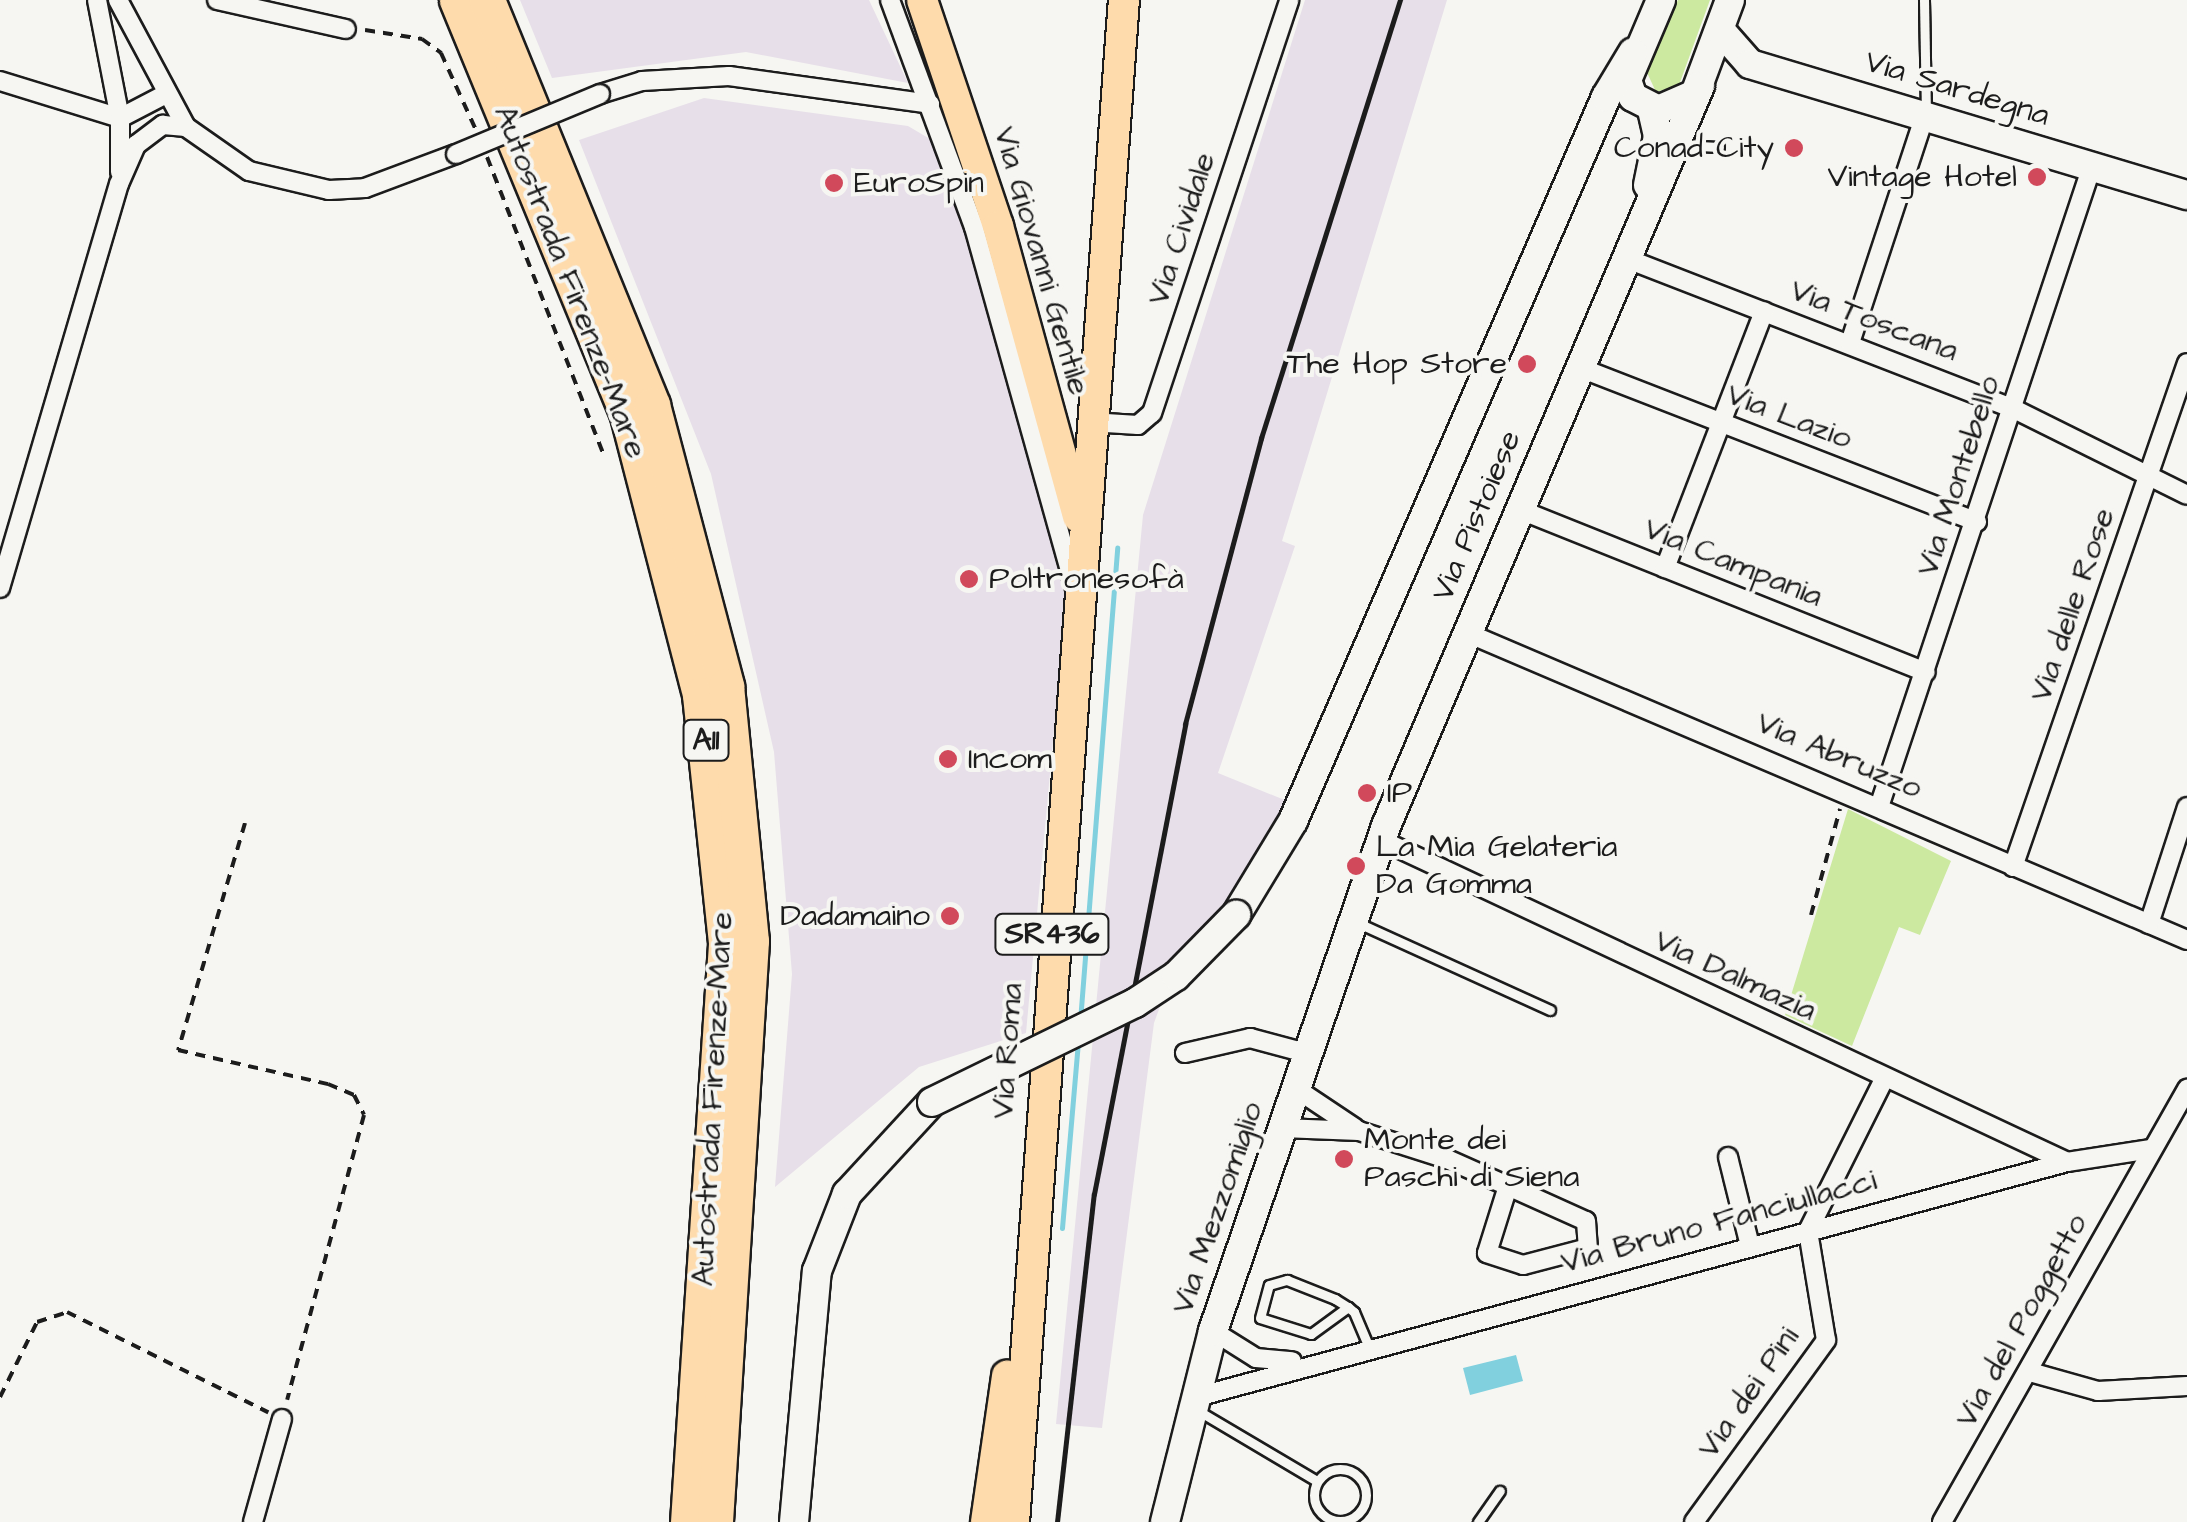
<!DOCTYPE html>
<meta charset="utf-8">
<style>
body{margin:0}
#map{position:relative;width:2187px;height:1522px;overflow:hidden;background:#f6f6f2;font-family:"Architects Daughter",sans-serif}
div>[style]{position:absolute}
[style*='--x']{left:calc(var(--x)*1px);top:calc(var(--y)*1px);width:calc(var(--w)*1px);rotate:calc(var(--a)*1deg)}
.built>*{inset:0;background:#e7dfe9}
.green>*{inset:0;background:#cce9a0}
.water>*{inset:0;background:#81d0de}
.stream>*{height:5px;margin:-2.5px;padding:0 2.5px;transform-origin:2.5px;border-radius:2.5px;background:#81d0de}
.path>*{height:4px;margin-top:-2px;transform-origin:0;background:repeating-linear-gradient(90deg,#1c1c1c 0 10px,transparent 0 18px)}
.roads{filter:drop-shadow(2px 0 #1c1c1c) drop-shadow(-2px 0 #1c1c1c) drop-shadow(0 2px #1c1c1c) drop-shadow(0 -2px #1c1c1c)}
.service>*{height:9px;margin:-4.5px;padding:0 4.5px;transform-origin:4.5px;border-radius:4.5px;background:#f6f6f2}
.service>.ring{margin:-4.5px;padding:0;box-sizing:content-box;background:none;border:9px solid #f6f6f2;border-radius:50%}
.minor>*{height:18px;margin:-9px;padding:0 9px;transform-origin:9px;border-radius:9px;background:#f6f6f2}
.secondary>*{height:28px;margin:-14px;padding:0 14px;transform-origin:14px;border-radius:14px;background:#f6f6f2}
.primary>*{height:30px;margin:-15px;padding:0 15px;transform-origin:15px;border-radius:15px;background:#fedbac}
.motorway>*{height:35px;margin:-17.5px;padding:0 17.5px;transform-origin:17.5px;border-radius:17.5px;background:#fedbac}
.rail>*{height:5px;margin:-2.5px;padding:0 2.5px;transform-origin:2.5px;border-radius:2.5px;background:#1c1c1c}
.bridges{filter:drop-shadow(2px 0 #1c1c1c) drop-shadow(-2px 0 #1c1c1c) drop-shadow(0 2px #1c1c1c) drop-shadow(0 -2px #1c1c1c)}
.minor-bridge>*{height:18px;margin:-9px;padding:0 9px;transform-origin:9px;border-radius:9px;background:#f6f6f2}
.secondary-bridge>*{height:28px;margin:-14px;padding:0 14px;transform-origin:14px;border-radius:14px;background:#f6f6f2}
.dots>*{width:28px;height:28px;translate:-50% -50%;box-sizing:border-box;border:5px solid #f6f6f2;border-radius:50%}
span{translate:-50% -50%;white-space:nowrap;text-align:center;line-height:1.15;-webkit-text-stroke:8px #f6f6f2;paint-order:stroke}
.shield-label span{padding:2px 8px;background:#f6f6f2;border:2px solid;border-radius:8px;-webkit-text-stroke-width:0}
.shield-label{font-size:30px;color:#1c1c1c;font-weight:700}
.street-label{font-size:32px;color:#1c1c1c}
.poi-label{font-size:32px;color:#1c1c1c}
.right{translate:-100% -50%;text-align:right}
.left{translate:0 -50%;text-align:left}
</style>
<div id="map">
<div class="built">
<div style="clip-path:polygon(520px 0,869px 0,908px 83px,746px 52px,552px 78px)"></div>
<div style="clip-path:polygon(1305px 0,1447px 0,1282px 541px,1295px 546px,1218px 773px,1287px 801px,1248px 875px,1177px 960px,1154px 1023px,1102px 1428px,1056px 1424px,1143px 515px)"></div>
<div style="clip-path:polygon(704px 98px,908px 126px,930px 139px,960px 204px,1067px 589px,1026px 1033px,919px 1067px,775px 1187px,792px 974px,774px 752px,711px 474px,579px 140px)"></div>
</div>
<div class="green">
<div style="clip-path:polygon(1678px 0,1710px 0,1679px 85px,1656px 92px,1644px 66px)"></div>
<div style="clip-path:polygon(1848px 809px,1951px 861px,1920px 935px,1899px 927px,1852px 1046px,1785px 1015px)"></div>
</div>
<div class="water">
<div style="clip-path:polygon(1516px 1355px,1523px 1381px,1470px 1395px,1463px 1368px)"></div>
</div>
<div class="stream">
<div style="--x:1080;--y:1021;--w:475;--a:-85.5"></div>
<div style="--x:1062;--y:1228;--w:187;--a:-85.1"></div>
</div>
<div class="path">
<div style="--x:365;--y:30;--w:58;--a:9"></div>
<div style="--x:422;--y:39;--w:24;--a:36"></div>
<div style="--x:441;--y:53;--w:85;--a:65.6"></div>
<div style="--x:487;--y:157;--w:320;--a:68.6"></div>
<div style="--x:245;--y:823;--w:237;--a:106.4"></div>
<div style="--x:178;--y:1050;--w:154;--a:12.8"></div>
<div style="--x:328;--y:1084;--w:28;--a:23"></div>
<div style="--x:354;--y:1095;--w:22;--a:63"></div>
<div style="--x:364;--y:1115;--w:295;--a:105.1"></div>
<div style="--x:1811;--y:915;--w:110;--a:-74.7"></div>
<div style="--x:0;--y:1397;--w:84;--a:-63.7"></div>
<div style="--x:37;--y:1322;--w:32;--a:-18"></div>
<div style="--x:67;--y:1312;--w:225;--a:26.5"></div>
</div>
<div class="roads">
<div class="service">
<div style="--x:1924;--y:0;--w:112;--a:89"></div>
<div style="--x:1680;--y:145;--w:39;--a:3"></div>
<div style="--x:1356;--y:922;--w:213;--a:24.4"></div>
<div style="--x:1348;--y:1307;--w:46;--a:143.9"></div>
<div style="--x:1311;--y:1334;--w:53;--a:-162.6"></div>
<div style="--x:1260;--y:1318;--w:34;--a:-75"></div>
<div style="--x:1269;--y:1285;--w:19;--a:-16"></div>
<div style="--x:1287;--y:1280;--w:52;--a:21.6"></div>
<div style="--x:1335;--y:1299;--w:15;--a:32"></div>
<div style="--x:1348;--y:1307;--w:8;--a:40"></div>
<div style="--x:1354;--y:1312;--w:36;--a:67"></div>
<div style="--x:1197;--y:1410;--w:139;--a:30.6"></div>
<div class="ring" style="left:1314px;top:1469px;width:43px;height:43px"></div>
<div style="--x:1478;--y:1522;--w:38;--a:-55"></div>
</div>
<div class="minor">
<div style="--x:97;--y:0;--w:120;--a:79"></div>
<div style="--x:120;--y:118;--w:54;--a:90"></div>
<div style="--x:118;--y:0;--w:144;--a:61.8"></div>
<div style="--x:186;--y:127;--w:77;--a:34.9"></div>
<div style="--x:249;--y:171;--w:82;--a:13.4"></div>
<div style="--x:329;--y:190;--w:36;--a:-3"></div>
<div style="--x:365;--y:188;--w:97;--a:-20.5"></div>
<div style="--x:217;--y:0;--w:132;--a:12.7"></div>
<div style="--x:890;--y:0;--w:242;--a:69.7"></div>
<div style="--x:974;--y:227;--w:373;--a:74.4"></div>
<div style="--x:0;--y:81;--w:126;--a:17.1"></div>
<div style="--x:120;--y:118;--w:52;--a:-27.6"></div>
<div style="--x:600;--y:94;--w:44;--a:-17.2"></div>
<div style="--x:642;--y:81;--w:87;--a:-3.3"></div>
<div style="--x:729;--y:76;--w:203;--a:7.9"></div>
<div style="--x:1625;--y:258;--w:415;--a:21.2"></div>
<div style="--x:2012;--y:408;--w:195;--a:26.4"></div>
<div style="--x:1850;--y:343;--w:240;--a:-71.8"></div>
<div style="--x:1578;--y:367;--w:428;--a:21.2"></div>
<div style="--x:1090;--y:422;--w:48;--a:3.6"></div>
<div style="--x:1138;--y:425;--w:18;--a:-41"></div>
<div style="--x:1152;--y:413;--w:435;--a:-71.6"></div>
<div style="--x:1518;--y:509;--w:439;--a:21.8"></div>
<div style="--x:1665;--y:568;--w:275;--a:-68.9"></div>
<div style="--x:0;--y:588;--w:421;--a:-73.6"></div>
<div style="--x:119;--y:184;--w:43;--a:-66.4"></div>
<div style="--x:136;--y:145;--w:34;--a:-37"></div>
<div style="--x:163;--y:125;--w:23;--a:5"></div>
<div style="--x:1465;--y:632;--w:785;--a:23.1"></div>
<div style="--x:1880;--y:804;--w:672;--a:-71.62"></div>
<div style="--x:1381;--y:840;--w:758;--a:25.14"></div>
<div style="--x:2013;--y:867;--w:533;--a:-70.95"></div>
<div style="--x:2149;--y:924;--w:123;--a:-72"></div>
<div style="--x:1185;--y:1053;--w:67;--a:-13"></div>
<div style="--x:1250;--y:1038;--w:58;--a:15"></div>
<div style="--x:1295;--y:1088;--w:72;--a:33.7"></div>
<div style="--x:1282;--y:1128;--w:77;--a:2.2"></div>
<div style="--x:1359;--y:1131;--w:92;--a:17.7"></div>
<div style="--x:1447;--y:1159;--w:67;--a:23.9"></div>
<div style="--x:1508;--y:1186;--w:85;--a:24.2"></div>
<div style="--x:1586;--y:1221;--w:27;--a:86"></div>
<div style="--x:1588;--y:1248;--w:67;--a:165.3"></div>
<div style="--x:1523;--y:1265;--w:38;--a:-162"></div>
<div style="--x:1487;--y:1253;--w:70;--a:-72.6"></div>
<div style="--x:1728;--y:1157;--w:92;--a:76.1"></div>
<div style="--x:1213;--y:1331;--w:51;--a:32.1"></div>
<div style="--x:1256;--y:1358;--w:36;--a:5"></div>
<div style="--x:2030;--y:1372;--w:71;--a:15.6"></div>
<div style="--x:2098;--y:1391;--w:89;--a:-3.2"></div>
<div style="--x:1193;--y:1398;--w:905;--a:-15.11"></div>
<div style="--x:2067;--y:1162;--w:85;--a:-8.8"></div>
<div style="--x:253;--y:1522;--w:107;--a:-74.3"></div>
<div style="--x:1694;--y:1522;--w:225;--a:-54"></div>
<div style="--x:1826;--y:1340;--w:110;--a:-99.4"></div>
<div style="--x:1808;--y:1231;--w:172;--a:-63.4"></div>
<div style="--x:1942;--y:1522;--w:498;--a:-60.5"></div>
</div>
<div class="secondary">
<div style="--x:1661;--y:0;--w:87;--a:113"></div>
<div style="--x:1627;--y:80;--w:18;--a:71"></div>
<div style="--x:1633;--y:97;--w:28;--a:27"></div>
<div style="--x:1658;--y:110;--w:40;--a:-23.4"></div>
<div style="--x:1695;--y:94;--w:100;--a:-69.6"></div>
<div style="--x:1721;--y:31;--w:44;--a:48.7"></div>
<div style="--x:1750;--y:64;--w:456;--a:16.7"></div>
<div style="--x:1648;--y:185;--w:50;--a:-78.5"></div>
<div style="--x:1658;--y:136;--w:28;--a:-103"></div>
<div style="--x:1236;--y:915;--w:110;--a:-58.8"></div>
<div style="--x:1293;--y:821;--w:789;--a:-66.62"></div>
<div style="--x:1606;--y:97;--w:52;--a:-59"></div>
<div style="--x:794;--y:1522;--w:252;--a:-84.8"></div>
<div style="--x:817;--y:1271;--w:83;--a:-68.7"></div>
<div style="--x:847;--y:1194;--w:125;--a:-47.3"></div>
<div style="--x:1165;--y:1522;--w:197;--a:-75.9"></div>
<div style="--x:1213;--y:1331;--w:534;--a:-71.09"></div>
<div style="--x:1386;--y:826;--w:804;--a:-67.01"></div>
</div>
<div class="primary">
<div style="--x:922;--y:0;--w:238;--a:71.4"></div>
<div style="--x:998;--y:226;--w:302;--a:74.6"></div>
<div style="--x:986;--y:1522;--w:148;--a:-81.8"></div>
<div style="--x:1014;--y:1522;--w:1526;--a:-85.87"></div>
</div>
<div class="motorway">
<div style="--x:457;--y:0;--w:446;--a:67.6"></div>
<div style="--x:627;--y:412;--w:292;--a:75.5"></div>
<div style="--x:700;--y:695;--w:250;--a:84"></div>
<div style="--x:726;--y:944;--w:579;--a:93.76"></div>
<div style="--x:487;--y:0;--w:437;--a:67.8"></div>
<div style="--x:652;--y:405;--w:291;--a:75.2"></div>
<div style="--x:726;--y:686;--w:256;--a:84.4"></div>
<div style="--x:751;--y:941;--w:582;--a:93.55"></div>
</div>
</div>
<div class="rail">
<div style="--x:1057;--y:1522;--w:330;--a:-83.6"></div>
<div style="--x:1094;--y:1194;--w:479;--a:-79"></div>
<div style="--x:1185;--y:724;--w:296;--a:-75.1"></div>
<div style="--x:1261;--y:438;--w:460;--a:-72.4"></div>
</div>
<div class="bridges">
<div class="minor-bridge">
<div style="--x:456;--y:154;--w:156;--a:-22.6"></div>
</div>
<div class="secondary-bridge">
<div style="--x:932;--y:1102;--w:226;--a:-26"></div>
<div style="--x:1135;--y:1003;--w:49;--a:-33.4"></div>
<div style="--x:1176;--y:976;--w:86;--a:-45.5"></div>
</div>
</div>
<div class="dots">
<div style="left:1794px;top:148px;background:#d1495b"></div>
<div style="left:2037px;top:177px;background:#d1495b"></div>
<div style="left:834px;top:183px;background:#d1495b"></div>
<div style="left:1527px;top:364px;background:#d1495b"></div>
<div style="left:969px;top:579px;background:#d1495b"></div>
<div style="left:948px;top:759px;background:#d1495b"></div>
<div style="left:1367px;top:793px;background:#d1495b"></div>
<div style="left:1356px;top:866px;background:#d1495b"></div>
<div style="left:950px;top:916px;background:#d1495b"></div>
<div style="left:1344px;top:1159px;background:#d1495b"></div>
</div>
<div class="shield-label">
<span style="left:706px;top:740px">A11</span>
<span style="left:1052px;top:934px">SR436</span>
</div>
<div class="street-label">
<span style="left:1957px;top:89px;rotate:17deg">Via Sardegna</span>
<span style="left:1182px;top:229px;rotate:-72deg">Via Cividale</span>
<span style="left:1041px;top:261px;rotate:74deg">Via Giovanni Gentile</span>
<span style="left:570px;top:282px;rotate:69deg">Autostrada Firenze-Mare</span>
<span style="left:1874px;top:321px;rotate:21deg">Via Toscana</span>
<span style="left:1789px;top:417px;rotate:21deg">Via Lazio</span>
<span style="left:1959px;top:476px;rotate:-72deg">Via Montebello</span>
<span style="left:1477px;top:516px;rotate:-67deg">Via Pistoiese</span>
<span style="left:1733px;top:563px;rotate:22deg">Via Campania</span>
<span style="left:2073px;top:605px;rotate:-71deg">Via delle Rose</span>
<span style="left:1839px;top:756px;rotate:23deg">Via Abruzzo</span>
<span style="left:1735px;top:976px;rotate:25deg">Via Dalmazia</span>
<span style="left:1008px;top:1051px;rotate:-86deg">Via Roma</span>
<span style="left:713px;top:1099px;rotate:-87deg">Autostrada Firenze-Mare</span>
<span style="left:1218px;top:1208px;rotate:-71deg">Via Mezzomiglio</span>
<span style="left:1719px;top:1222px;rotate:-15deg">Via Bruno Fanciullacci</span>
<span style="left:2022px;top:1321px;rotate:-61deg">Via del Poggetto</span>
<span style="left:1749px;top:1393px;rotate:-55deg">Via dei Pini</span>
</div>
<div class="poi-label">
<span class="right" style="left:1774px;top:148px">Conad City</span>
<span class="right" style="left:2017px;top:177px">Vintage Hotel</span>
<span class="left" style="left:854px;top:183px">EuroSpin</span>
<span class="right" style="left:1507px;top:364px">The Hop Store</span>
<span class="left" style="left:989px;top:579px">Poltronesofà</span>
<span class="left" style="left:968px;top:759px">Incom</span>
<span class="left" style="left:1387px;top:793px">IP</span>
<span class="left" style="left:1376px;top:866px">La Mia Gelateria<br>Da Gomma</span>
<span class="right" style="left:930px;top:916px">Dadamaino</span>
<span class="left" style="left:1364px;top:1159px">Monte dei<br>Paschi di Siena</span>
</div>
</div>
